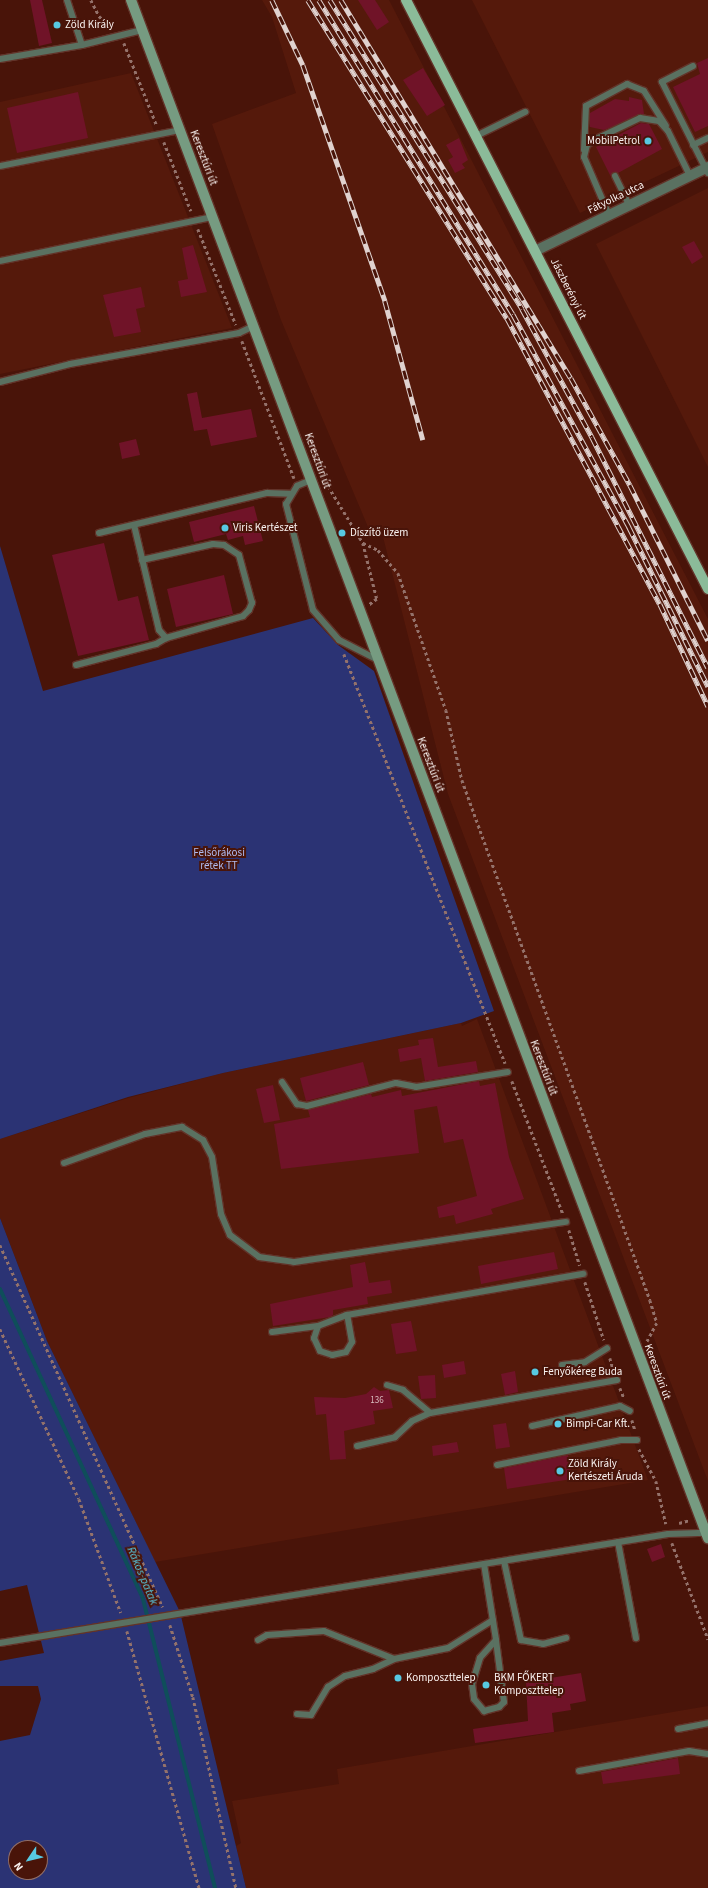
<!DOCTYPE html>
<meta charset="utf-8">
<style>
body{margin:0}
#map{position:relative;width:708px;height:1888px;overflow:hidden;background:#491409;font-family:"Source Sans 3",sans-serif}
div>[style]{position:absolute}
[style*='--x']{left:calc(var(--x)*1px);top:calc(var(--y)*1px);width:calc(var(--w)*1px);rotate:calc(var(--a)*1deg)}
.built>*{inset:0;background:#55190b}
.green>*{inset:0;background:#2b3374}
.stream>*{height:4px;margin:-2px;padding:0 2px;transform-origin:2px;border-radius:2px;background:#0f4e5a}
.building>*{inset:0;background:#701328}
.path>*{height:2.5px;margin-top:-1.25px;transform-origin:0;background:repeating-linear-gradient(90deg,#94726b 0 3px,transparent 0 6px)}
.roads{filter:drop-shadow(1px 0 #623329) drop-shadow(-1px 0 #623329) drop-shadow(0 1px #623329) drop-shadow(0 -1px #623329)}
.lane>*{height:6px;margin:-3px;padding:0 3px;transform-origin:3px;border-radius:3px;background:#5a7161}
.street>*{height:10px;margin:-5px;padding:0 5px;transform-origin:5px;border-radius:5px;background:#5a7161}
.secondary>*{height:10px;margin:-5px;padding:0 5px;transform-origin:5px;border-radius:5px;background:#769b81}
.primary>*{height:10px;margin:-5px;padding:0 5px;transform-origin:5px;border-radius:5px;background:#8bbb99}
.rail>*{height:4.5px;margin-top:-2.25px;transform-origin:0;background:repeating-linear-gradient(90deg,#491409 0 9px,#e0d2cf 0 18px);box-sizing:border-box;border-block:1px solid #e0d2cf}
.dots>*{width:11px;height:11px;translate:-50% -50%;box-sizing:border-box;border:2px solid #491409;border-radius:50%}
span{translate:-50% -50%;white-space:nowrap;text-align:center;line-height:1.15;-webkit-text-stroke:4px #491409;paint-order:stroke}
.number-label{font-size:9px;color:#d8bbbf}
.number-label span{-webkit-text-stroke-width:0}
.poi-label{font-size:11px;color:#faf3f1}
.left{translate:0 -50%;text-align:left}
.right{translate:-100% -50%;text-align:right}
.street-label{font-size:11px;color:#faf3f1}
.park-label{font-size:11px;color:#b0bcf0}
.water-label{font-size:12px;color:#59d2ec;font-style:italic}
.north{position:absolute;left:8px;top:1840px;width:40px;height:40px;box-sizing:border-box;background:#491409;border:1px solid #906d66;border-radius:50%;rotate:235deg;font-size:11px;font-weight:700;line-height:16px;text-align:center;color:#faf3f1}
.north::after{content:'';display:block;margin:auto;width:14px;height:18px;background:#57c9e2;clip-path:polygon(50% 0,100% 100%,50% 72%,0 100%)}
</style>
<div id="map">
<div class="built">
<div style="clip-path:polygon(262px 0,389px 0,708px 619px,708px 1481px,448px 794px,380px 525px,368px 527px,281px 320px,212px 124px,296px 93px,272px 17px)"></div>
<div style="clip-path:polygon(472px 0,708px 0,708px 152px,580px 213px)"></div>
<div style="clip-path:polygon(131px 73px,232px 328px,0 374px,0 102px)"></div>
<div style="clip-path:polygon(708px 188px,708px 467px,596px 244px)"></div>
<div style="clip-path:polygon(477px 1019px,648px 1480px,155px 1562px,47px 1341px,0 1218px,0 1139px,128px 1098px,223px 1073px,461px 1023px,462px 1026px)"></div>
<div style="clip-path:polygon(708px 1706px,708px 1888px,246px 1888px,236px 1846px,241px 1843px,232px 1801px,339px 1784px,337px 1769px)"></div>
</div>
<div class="green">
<div style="clip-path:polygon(0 546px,43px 691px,313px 618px,338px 645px,374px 671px,494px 1011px,461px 1023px,223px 1073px,128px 1097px,0 1139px)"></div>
<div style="clip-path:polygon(evenodd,0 1218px,47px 1341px,180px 1612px,246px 1888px,0 1888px,0 1741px,30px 1735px,41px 1699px,38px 1686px,0 1686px,0 1661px,44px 1653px,27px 1585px,0 1591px,0 1218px,16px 1848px,40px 1848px,40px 1872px,16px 1872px,16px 1848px)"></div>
</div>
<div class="stream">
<div style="--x:0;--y:1289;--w:341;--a:65.2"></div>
<div style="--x:143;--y:1599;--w:298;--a:76"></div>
</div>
<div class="building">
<div style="clip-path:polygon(30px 0,42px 0,52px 43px,39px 46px)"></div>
<div style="clip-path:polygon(358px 0,375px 0,389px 22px,377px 30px)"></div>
<div style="clip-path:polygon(708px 58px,708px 126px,695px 132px,673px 87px,700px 74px,697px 63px)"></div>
<div style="clip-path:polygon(423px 68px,445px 105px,427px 116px,403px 80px)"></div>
<div style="clip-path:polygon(78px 92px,88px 138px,17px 153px,7px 108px)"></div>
<div style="clip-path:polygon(629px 97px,642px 100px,644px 114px,604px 130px,590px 127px,590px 113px,615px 99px,629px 101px)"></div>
<div style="clip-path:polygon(641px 123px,649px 124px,662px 149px,618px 173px,613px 172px,611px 177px,596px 147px)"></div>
<div style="clip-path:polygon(459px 138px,468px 160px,462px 164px,465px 168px,455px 173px,448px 160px,453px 157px,446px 145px)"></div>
<div style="clip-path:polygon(694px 241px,703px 257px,692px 264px,682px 247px)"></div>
<div style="clip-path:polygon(193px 245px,207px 292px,181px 297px,178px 281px,188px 279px,182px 248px)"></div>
<div style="clip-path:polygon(141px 287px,145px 307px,136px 309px,141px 332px,114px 337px,103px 295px)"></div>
<div style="clip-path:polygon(197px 392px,202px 418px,251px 409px,257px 437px,211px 446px,207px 429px,194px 431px,187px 394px)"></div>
<div style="clip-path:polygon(136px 439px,140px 455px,122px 459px,119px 443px)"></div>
<div style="clip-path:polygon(254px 506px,263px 541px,245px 545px,243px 536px,228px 540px,226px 534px,194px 542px,189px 522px)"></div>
<div style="clip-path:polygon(104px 543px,118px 601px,138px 596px,149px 640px,78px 656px,52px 555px)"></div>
<div style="clip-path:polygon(224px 575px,233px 614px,176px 627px,167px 589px)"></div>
<div style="clip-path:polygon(433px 1038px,438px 1067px,476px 1061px,478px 1072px,425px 1081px,421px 1058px,400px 1062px,398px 1049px,419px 1045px,418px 1040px)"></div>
<div style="clip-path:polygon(363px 1062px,369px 1085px,306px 1101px,300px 1078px)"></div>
<div style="clip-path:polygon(479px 1081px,480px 1086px,495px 1083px,509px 1157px,524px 1199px,491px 1209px,493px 1214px,456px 1224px,454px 1215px,439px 1218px,437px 1207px,477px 1196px,463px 1139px,444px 1143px,437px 1106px,414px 1110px,419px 1153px,281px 1169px,274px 1124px,310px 1117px,308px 1110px,371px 1094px,372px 1097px,401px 1090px,402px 1096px)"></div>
<div style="clip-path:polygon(273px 1085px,280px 1120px,264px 1123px,256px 1089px)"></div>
<div style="clip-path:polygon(554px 1252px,558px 1269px,481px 1284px,478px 1266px)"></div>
<div style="clip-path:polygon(365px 1262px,369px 1283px,390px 1280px,392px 1293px,367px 1297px,368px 1304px,333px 1310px,333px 1315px,330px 1317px,273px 1326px,270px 1304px,353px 1287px,350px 1265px)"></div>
<div style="clip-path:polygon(411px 1321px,417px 1351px,396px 1354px,391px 1324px)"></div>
<div style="clip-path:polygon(464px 1361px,466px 1374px,444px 1378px,442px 1365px)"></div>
<div style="clip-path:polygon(515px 1371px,518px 1392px,505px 1395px,501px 1374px)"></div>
<div style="clip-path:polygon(435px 1375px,436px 1398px,421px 1399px,418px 1376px)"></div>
<div style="clip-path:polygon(374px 1387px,380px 1391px,389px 1390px,393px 1408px,373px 1411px,375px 1424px,344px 1431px,346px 1459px,330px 1460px,326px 1414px,316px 1415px,314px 1397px,345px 1398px,366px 1394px)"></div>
<div style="clip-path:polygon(506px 1423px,510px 1447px,496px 1449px,493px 1425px)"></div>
<div style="clip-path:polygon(457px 1442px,459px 1452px,433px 1456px,432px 1446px)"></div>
<div style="clip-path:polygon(568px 1455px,572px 1479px,507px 1489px,504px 1468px)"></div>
<div style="clip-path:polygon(661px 1544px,665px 1557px,652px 1562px,647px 1549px)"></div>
<div style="clip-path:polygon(581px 1673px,586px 1701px,570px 1704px,571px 1710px,552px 1713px,554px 1732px,475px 1743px,473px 1729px,528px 1721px,526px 1682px)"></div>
<div style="clip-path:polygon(678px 1758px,680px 1774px,603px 1784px,601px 1772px)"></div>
</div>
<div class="path">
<div style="--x:91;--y:0;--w:18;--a:63"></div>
<div style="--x:99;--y:16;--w:16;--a:43"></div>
<div style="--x:124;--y:43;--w:89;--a:68.3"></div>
<div style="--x:164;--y:142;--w:74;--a:68.6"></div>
<div style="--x:198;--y:229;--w:103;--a:68.4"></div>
<div style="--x:242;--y:341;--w:147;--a:69.2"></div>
<div style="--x:322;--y:476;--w:79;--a:58.5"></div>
<div style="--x:363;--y:543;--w:17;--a:25"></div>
<div style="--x:378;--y:550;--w:30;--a:49"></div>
<div style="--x:398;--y:573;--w:145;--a:70.7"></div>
<div style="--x:446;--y:710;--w:72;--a:77.1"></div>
<div style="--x:462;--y:780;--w:553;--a:70.12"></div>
<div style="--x:650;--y:1300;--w:24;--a:73"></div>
<div style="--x:657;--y:1323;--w:21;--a:118"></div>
<div style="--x:363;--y:543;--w:58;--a:76"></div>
<div style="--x:377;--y:599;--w:10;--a:143"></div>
<div style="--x:344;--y:654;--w:440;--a:68.5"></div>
<div style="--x:512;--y:1081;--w:142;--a:69"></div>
<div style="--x:569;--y:1230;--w:37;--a:73"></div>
<div style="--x:0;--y:1245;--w:397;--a:65.8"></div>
<div style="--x:585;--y:1282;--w:61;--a:71.9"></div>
<div style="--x:0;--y:1329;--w:187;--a:65.1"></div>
<div style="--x:79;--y:1499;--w:121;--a:69.8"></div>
<div style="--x:610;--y:1358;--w:15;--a:74"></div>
<div style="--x:620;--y:1388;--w:11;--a:68"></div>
<div style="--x:632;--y:1420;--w:10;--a:73"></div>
<div style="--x:639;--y:1449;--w:36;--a:62"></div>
<div style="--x:656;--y:1481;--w:44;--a:76.9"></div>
<div style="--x:679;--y:1523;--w:11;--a:-15"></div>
<div style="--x:672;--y:1543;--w:103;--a:69.4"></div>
<div style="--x:170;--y:1625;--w:76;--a:72.3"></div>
<div style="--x:193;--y:1697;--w:196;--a:77.3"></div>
<div style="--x:127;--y:1631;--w:267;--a:74.3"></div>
</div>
<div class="roads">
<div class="lane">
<div style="--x:67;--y:0;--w:47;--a:71.6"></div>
<div style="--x:0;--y:59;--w:83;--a:-9.7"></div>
<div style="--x:82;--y:45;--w:62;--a:-14"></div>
<div style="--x:693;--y:66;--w:35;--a:153"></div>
<div style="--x:662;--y:82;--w:102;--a:63.2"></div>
<div style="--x:476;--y:136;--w:55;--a:-26.1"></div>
<div style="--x:693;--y:145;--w:17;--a:-25"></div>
<div style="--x:584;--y:150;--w:44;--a:-87.4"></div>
<div style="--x:586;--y:106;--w:47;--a:-28.2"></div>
<div style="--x:627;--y:84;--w:18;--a:22"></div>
<div style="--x:644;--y:91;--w:41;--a:57.8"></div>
<div style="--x:0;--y:166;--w:184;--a:-11.3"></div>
<div style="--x:615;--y:176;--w:32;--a:64"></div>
<div style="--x:609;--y:215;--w:63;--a:-113.3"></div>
<div style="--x:584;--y:157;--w:12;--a:-76"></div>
<div style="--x:587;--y:145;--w:11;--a:-34"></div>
<div style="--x:596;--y:139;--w:49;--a:-25.5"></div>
<div style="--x:640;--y:118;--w:19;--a:9"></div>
<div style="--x:659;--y:121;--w:13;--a:48"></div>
<div style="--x:668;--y:131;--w:50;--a:63.9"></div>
<div style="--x:0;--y:261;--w:217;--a:-11.7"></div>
<div style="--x:0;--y:382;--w:72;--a:-14.4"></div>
<div style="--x:70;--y:364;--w:172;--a:-10.4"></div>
<div style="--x:239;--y:333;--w:17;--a:-25"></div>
<div style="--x:311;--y:480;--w:15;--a:157"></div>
<div style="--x:297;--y:486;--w:21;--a:121"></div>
<div style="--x:286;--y:504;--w:109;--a:75.7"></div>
<div style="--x:313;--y:610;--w:40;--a:49"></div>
<div style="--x:339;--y:640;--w:42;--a:27.2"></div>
<div style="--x:134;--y:525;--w:108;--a:76.6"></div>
<div style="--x:159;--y:630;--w:11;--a:49"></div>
<div style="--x:99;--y:533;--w:173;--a:-13.4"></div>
<div style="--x:267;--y:493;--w:23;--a:2"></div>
<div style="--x:76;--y:665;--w:83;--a:-14.7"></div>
<div style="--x:156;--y:644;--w:12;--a:-31"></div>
<div style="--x:166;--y:638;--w:80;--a:-15.9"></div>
<div style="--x:243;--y:616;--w:8;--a:-45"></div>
<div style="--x:249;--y:610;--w:8;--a:-67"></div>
<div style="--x:252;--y:603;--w:50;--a:-105.2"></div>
<div style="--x:239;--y:555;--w:18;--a:-146"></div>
<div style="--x:224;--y:545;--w:11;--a:-175"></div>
<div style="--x:213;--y:544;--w:73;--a:167.3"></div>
<div style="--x:282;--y:1082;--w:27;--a:56"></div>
<div style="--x:297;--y:1104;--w:10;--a:11"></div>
<div style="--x:307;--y:1106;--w:92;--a:-14.5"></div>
<div style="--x:396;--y:1083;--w:20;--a:11"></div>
<div style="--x:416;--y:1087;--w:93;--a:-9.3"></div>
<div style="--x:64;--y:1163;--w:86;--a:-19.7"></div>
<div style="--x:145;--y:1134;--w:38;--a:-11"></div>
<div style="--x:182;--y:1127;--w:25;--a:32"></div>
<div style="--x:203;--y:1140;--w:19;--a:62"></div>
<div style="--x:212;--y:1157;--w:58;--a:81"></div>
<div style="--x:221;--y:1214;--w:23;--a:67"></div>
<div style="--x:230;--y:1235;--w:36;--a:37"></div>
<div style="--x:259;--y:1257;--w:35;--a:8"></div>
<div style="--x:294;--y:1262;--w:275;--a:-8.4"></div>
<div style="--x:318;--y:1326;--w:13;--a:108"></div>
<div style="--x:314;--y:1338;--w:14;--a:65"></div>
<div style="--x:320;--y:1351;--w:13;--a:18"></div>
<div style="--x:332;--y:1355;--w:14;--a:-12"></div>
<div style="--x:346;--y:1352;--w:12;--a:-59"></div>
<div style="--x:352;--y:1342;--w:27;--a:-100"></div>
<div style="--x:272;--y:1332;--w:46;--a:-7.4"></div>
<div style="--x:318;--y:1326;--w:31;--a:-21"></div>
<div style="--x:347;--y:1315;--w:240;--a:-9.9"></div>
<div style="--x:562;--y:1365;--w:23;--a:-7"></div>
<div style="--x:585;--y:1362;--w:26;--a:-32"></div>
<div style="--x:387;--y:1385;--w:17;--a:17"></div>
<div style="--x:403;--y:1390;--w:35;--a:40"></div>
<div style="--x:430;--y:1413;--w:190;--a:-10"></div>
<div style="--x:532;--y:1426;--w:90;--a:-12.8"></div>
<div style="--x:620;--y:1406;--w:11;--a:27"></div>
<div style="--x:357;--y:1446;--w:39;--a:-13"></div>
<div style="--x:395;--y:1437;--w:23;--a:-43"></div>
<div style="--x:412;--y:1421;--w:20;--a:-24"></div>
<div style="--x:497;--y:1465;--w:126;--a:-11.4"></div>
<div style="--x:621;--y:1440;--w:16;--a:0"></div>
<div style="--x:618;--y:1542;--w:98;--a:79.4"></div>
<div style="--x:504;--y:1561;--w:81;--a:77.9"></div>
<div style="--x:521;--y:1640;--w:22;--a:10"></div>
<div style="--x:543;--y:1644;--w:24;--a:-15"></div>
<div style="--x:484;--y:1564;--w:77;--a:81"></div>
<div style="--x:496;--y:1640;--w:24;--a:132"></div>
<div style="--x:480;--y:1658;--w:27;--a:107"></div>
<div style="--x:472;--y:1684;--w:15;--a:82"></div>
<div style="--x:474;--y:1699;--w:16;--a:50"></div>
<div style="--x:484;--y:1711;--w:16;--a:-15"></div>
<div style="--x:499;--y:1707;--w:7;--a:-45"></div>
<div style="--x:504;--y:1702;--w:63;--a:-97.4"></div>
<div style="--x:258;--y:1640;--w:10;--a:-29"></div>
<div style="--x:267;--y:1635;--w:57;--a:-4"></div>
<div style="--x:324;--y:1631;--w:75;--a:21.8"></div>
<div style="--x:394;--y:1659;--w:55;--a:-11.5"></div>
<div style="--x:448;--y:1648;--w:53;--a:-31.9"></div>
<div style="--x:0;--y:1643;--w:677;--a:-9.27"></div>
<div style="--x:668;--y:1534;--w:38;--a:-2"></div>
<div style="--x:297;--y:1714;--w:14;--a:4"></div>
<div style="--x:311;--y:1715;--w:33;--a:-59"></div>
<div style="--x:328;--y:1687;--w:20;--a:-33"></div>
<div style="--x:345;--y:1676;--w:29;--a:-14"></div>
<div style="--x:373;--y:1669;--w:23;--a:-25"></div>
<div style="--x:678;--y:1729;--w:31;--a:-11"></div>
<div style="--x:579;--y:1771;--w:112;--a:-10.3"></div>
<div style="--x:689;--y:1751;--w:19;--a:9"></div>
</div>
<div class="street">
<div style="--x:535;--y:251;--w:192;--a:-25.9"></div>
</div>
<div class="secondary">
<div style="--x:131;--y:0;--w:1643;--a:69.44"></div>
</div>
<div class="primary">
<div style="--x:406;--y:0;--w:662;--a:62.85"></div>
</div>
</div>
<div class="rail">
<div style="--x:272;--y:0;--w:72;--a:64.5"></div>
<div style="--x:303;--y:65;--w:250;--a:70.8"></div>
<div style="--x:385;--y:301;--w:144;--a:74.7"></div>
<div style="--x:308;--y:0;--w:375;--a:58"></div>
<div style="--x:507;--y:318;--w:324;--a:61.9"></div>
<div style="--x:660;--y:604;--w:113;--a:64.8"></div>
<div style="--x:319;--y:0;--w:369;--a:58.3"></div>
<div style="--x:513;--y:314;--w:243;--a:61.4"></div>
<div style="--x:629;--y:527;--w:178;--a:63.6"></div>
<div style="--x:330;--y:0;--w:364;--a:58.1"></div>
<div style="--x:522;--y:309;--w:146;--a:61.3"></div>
<div style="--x:592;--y:437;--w:258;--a:63.3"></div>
<div style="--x:341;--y:0;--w:442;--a:58.7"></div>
<div style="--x:571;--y:378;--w:122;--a:61.1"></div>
<div style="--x:630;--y:485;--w:174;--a:63.4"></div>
</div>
<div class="dots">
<div style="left:57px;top:25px;background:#57c9e2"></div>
<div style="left:648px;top:141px;background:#57c9e2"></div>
<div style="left:225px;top:528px;background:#57c9e2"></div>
<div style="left:342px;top:533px;background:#57c9e2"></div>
<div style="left:535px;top:1372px;background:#57c9e2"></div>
<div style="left:558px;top:1424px;background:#57c9e2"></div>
<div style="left:560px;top:1471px;background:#57c9e2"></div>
<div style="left:398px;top:1678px;background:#57c9e2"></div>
<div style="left:486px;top:1685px;background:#57c9e2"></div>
</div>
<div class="number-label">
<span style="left:377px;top:1401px">136</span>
</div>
<div class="poi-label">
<span class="left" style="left:65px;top:25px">Zöld Király</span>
<span class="right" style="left:640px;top:141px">MobilPetrol</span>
<span class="left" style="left:233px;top:528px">Viris Kertészet</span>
<span class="left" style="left:350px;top:533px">Díszítő üzem</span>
<span class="left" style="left:543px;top:1372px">Fenyőkéreg Buda</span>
<span class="left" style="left:566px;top:1424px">Bimpi-Car Kft.</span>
<span class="left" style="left:568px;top:1471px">Zöld Király<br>Kertészeti Áruda</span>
<span class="left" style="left:406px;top:1678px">Komposzttelep</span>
<span class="left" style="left:494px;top:1685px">BKM FŐKERT<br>Komposzttelep</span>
</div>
<div class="street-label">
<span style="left:203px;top:158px;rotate:69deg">Keresztúri út</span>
<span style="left:616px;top:198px;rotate:-26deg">Fátyolka utca</span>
<span style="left:568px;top:289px;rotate:63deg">Jászberényi út</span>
<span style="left:317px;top:461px;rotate:70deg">Keresztúri út</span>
<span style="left:430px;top:765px;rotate:69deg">Keresztúri út</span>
<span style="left:543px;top:1068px;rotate:69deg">Keresztúri út</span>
<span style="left:657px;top:1372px;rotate:70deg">Keresztúri út</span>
</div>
<div class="park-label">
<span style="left:219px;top:860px">Felsőrákosi<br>rétek TT</span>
</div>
<div class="water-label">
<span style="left:142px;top:1576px;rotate:67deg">Rákos-patak</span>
</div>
<div class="north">N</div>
</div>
